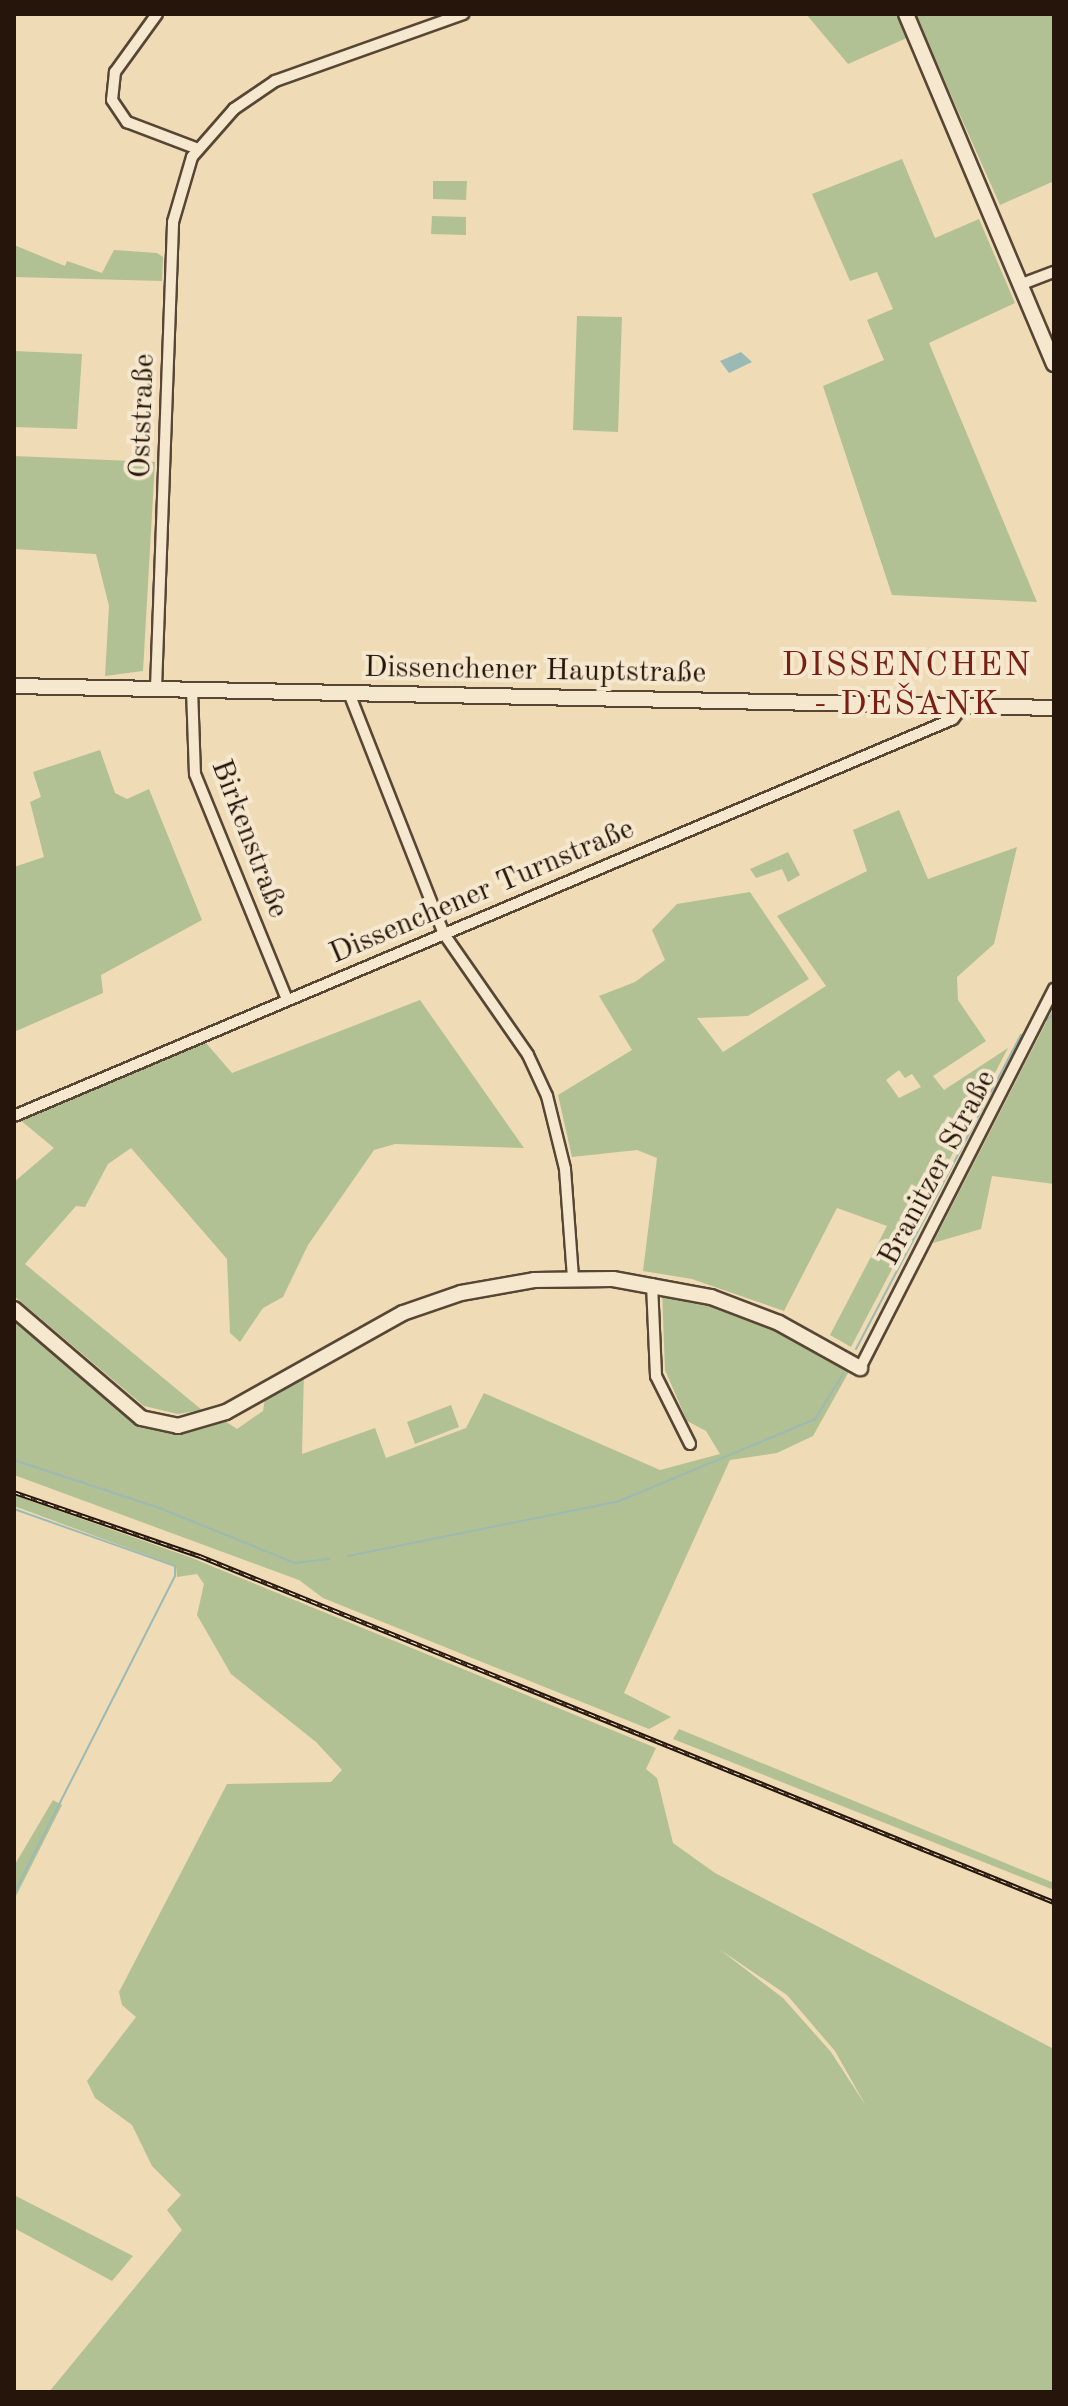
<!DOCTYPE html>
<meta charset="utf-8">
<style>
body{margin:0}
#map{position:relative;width:1068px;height:2406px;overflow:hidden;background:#efdbb5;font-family:"Old Standard TT",serif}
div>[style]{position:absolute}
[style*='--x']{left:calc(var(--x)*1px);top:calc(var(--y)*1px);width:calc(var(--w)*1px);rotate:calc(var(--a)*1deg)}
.green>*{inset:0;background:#b2c193}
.water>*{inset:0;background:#9bbab4}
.stream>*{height:2px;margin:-1px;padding:0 1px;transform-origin:1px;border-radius:1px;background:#9bbab4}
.roads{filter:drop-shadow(2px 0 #584635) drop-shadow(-2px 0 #584635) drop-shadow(0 2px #584635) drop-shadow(0 -2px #584635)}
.street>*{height:10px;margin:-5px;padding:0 5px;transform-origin:5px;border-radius:5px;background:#f5e8cf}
.secondary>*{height:14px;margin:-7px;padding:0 7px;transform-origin:7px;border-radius:7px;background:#f5e8cf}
.rail>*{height:5px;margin-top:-2.5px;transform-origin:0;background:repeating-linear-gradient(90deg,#f5e8cf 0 6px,#25150a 0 12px);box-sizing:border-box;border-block:2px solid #25150a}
span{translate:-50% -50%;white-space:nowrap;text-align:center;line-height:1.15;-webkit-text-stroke:8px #f5e8cf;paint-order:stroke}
.street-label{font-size:30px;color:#25150a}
.quarter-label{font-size:34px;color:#7a1f14;letter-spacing:2px}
.frame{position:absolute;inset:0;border:16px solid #25150a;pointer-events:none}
</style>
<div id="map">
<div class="green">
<div style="clip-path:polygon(806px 14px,899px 14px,909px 37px,848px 64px)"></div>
<div style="clip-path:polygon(915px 14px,1054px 14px,1054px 181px,1000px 205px)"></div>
<div style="clip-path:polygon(902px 159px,935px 238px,979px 219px,1015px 303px,929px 343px,1037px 602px,892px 595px,823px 386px,884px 360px,867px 320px,893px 309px,877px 272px,850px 281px,812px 194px)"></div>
<div style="clip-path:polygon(433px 181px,467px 181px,466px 200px,433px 199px)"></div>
<div style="clip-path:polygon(432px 216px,466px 217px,466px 235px,431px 234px)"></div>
<div style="clip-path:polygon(14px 245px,65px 266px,67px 261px,102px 273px,114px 250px,157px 253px,163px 257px,162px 281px,14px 277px)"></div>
<div style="clip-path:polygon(577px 316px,622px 317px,618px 432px,573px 430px)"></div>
<div style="clip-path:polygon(14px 351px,82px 354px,77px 429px,14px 427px)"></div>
<div style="clip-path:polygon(14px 456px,155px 462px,143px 671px,105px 676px,109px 606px,96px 554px,14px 549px)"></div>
<div style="clip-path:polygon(100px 750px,115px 793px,127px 799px,149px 789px,202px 920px,101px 975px,103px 993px,14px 1032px,14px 867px,44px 857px,30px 802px,41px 797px,33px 772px)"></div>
<div style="clip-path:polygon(evenodd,899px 810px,928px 879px,1017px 847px,994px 944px,957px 977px,958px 1000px,986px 1041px,933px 1076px,944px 1090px,1008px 1048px,851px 1347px,830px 1335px,887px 1226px,837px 1208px,784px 1311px,692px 1279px,643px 1271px,657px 1158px,637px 1150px,572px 1157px,558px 1095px,632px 1050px,599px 996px,635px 982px,665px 960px,652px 930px,677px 904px,750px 892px,809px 979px,748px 1016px,697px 1018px,723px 1052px,826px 986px,777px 916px,867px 871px,853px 830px,899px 810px,899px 1070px,905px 1078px,912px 1074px,921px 1087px,899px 1098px,886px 1080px,899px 1070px)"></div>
<div style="clip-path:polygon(788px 852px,800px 875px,788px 882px,782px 869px,756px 878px,750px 869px)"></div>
<div style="clip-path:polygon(420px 1000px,524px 1148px,395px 1144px,374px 1150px,308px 1245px,283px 1297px,263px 1308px,240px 1342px,230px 1333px,227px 1259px,131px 1148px,108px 1164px,85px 1207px,76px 1206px,25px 1264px,202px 1410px,178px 1414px,144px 1406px,14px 1296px,14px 1182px,54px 1148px,19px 1119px,206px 1043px,232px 1073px)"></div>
<div style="clip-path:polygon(1054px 1007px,1054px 1184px,992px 1176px,981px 1229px,933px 1243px)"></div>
<div style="clip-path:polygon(662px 1290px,751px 1316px,851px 1368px,813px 1436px,777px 1453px,730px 1460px,624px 1693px,671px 1717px,649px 1729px,323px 1598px,299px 1580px,14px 1475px,14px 1315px,141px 1424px,159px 1431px,200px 1429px,222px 1419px,237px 1429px,263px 1411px,266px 1391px,304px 1370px,302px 1454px,375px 1428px,386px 1458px,466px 1428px,484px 1393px,660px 1470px,720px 1454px,706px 1431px,687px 1421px,665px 1370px)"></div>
<div style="clip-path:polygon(451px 1405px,459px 1427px,415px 1444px,407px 1422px)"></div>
<div style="clip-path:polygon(evenodd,14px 1495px,192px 1558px,656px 1748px,646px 1769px,657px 1778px,673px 1843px,715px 1873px,1054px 2049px,1054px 2392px,49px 2392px,182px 2230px,167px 2210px,181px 2195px,152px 2166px,132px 2125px,95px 2098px,87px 2081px,136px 2017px,122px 2005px,119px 1992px,227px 1784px,331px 1782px,342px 1770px,316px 1742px,231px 1674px,197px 1615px,204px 1584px,197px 1574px,177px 1577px,176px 1566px,14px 1506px,14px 1495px,719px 1949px,787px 1995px,835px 2051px,866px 2106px,831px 2052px,783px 1998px,719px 1949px)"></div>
<div style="clip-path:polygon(679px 1729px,1054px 1883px,1054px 1890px,673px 1739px)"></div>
<div style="clip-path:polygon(53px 1800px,62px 1805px,14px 1900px,14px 1866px)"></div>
<div style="clip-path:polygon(14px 2195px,133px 2256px,112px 2281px,14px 2228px)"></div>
</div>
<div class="water">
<div style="clip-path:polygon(741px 352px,752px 362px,729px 373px,720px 361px)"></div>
</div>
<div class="stream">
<div style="--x:1046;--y:1020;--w:10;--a:-37"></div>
<div style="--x:856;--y:1349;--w:355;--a:-62.3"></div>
<div style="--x:14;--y:1460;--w:156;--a:18.3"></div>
<div style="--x:162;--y:1509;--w:144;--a:22.1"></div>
<div style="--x:295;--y:1563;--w:35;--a:-7"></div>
<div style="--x:14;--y:1509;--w:171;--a:19.5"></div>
<div style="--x:175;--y:1566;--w:10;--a:90"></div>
<div style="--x:175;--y:1576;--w:356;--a:116.9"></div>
<div style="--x:348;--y:1556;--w:274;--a:-11.4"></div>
<div style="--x:617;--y:1502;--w:215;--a:-22.7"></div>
<div style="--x:815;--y:1419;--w:54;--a:-57.8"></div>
</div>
<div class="roads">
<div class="street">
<div style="--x:157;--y:14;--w:72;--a:125.9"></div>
<div style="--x:115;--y:72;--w:28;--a:96"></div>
<div style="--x:112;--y:100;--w:27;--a:56"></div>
<div style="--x:127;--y:122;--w:76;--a:20.8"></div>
<div style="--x:1022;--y:284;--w:34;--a:-21"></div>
<div style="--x:156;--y:688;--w:466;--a:-87.9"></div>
<div style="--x:173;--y:222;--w:68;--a:-73.7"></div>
<div style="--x:192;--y:157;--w:64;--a:-48.8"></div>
<div style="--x:234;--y:109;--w:50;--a:-34.3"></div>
<div style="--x:275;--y:81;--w:200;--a:-19.6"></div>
<div style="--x:192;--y:689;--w:85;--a:88"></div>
<div style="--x:195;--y:774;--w:244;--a:67.8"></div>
<div style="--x:349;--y:693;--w:259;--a:68.5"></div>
<div style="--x:444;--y:934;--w:147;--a:55.2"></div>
<div style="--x:528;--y:1055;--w:45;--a:65.1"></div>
<div style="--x:547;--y:1096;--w:75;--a:76.1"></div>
<div style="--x:565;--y:1169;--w:109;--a:85.8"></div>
<div style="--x:14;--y:1116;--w:1019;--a:-22.92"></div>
<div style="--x:953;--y:719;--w:16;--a:-52"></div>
<div style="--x:652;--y:1284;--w:92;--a:87.5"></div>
<div style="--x:656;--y:1376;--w:76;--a:63.4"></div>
<div style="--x:860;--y:1368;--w:426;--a:-62.9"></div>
</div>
<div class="secondary">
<div style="--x:906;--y:14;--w:380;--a:67.1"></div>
<div style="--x:14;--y:686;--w:1040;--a:1.21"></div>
<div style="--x:14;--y:1309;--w:167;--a:40.6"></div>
<div style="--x:141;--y:1418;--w:38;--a:12"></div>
<div style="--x:178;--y:1426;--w:50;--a:-16.3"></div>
<div style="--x:226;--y:1412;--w:203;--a:-29.2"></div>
<div style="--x:403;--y:1313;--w:61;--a:-19"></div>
<div style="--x:461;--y:1293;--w:74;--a:-10.1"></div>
<div style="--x:534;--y:1280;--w:79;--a:-0.7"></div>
<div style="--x:613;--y:1279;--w:100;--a:10.4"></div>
<div style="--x:711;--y:1297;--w:73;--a:20.9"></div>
<div style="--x:779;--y:1323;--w:93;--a:29.1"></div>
</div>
</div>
<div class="rail">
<div style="--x:14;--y:1492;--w:197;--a:19"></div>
<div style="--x:200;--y:1556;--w:921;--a:22.06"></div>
</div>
<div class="street-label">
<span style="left:143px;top:416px;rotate:-88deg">Oststraße</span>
<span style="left:535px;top:671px;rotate:1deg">Dissenchener Hauptstraße</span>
<span style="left:249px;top:839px;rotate:69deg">Birkenstraße</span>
<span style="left:482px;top:892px;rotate:-23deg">Dissenchener Turnstraße</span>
<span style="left:938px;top:1168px;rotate:-62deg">Branitzer Straße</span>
</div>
<div class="quarter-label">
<span style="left:907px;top:686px">DISSENCHEN<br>- DEŠANK</span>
</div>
<div class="frame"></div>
</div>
